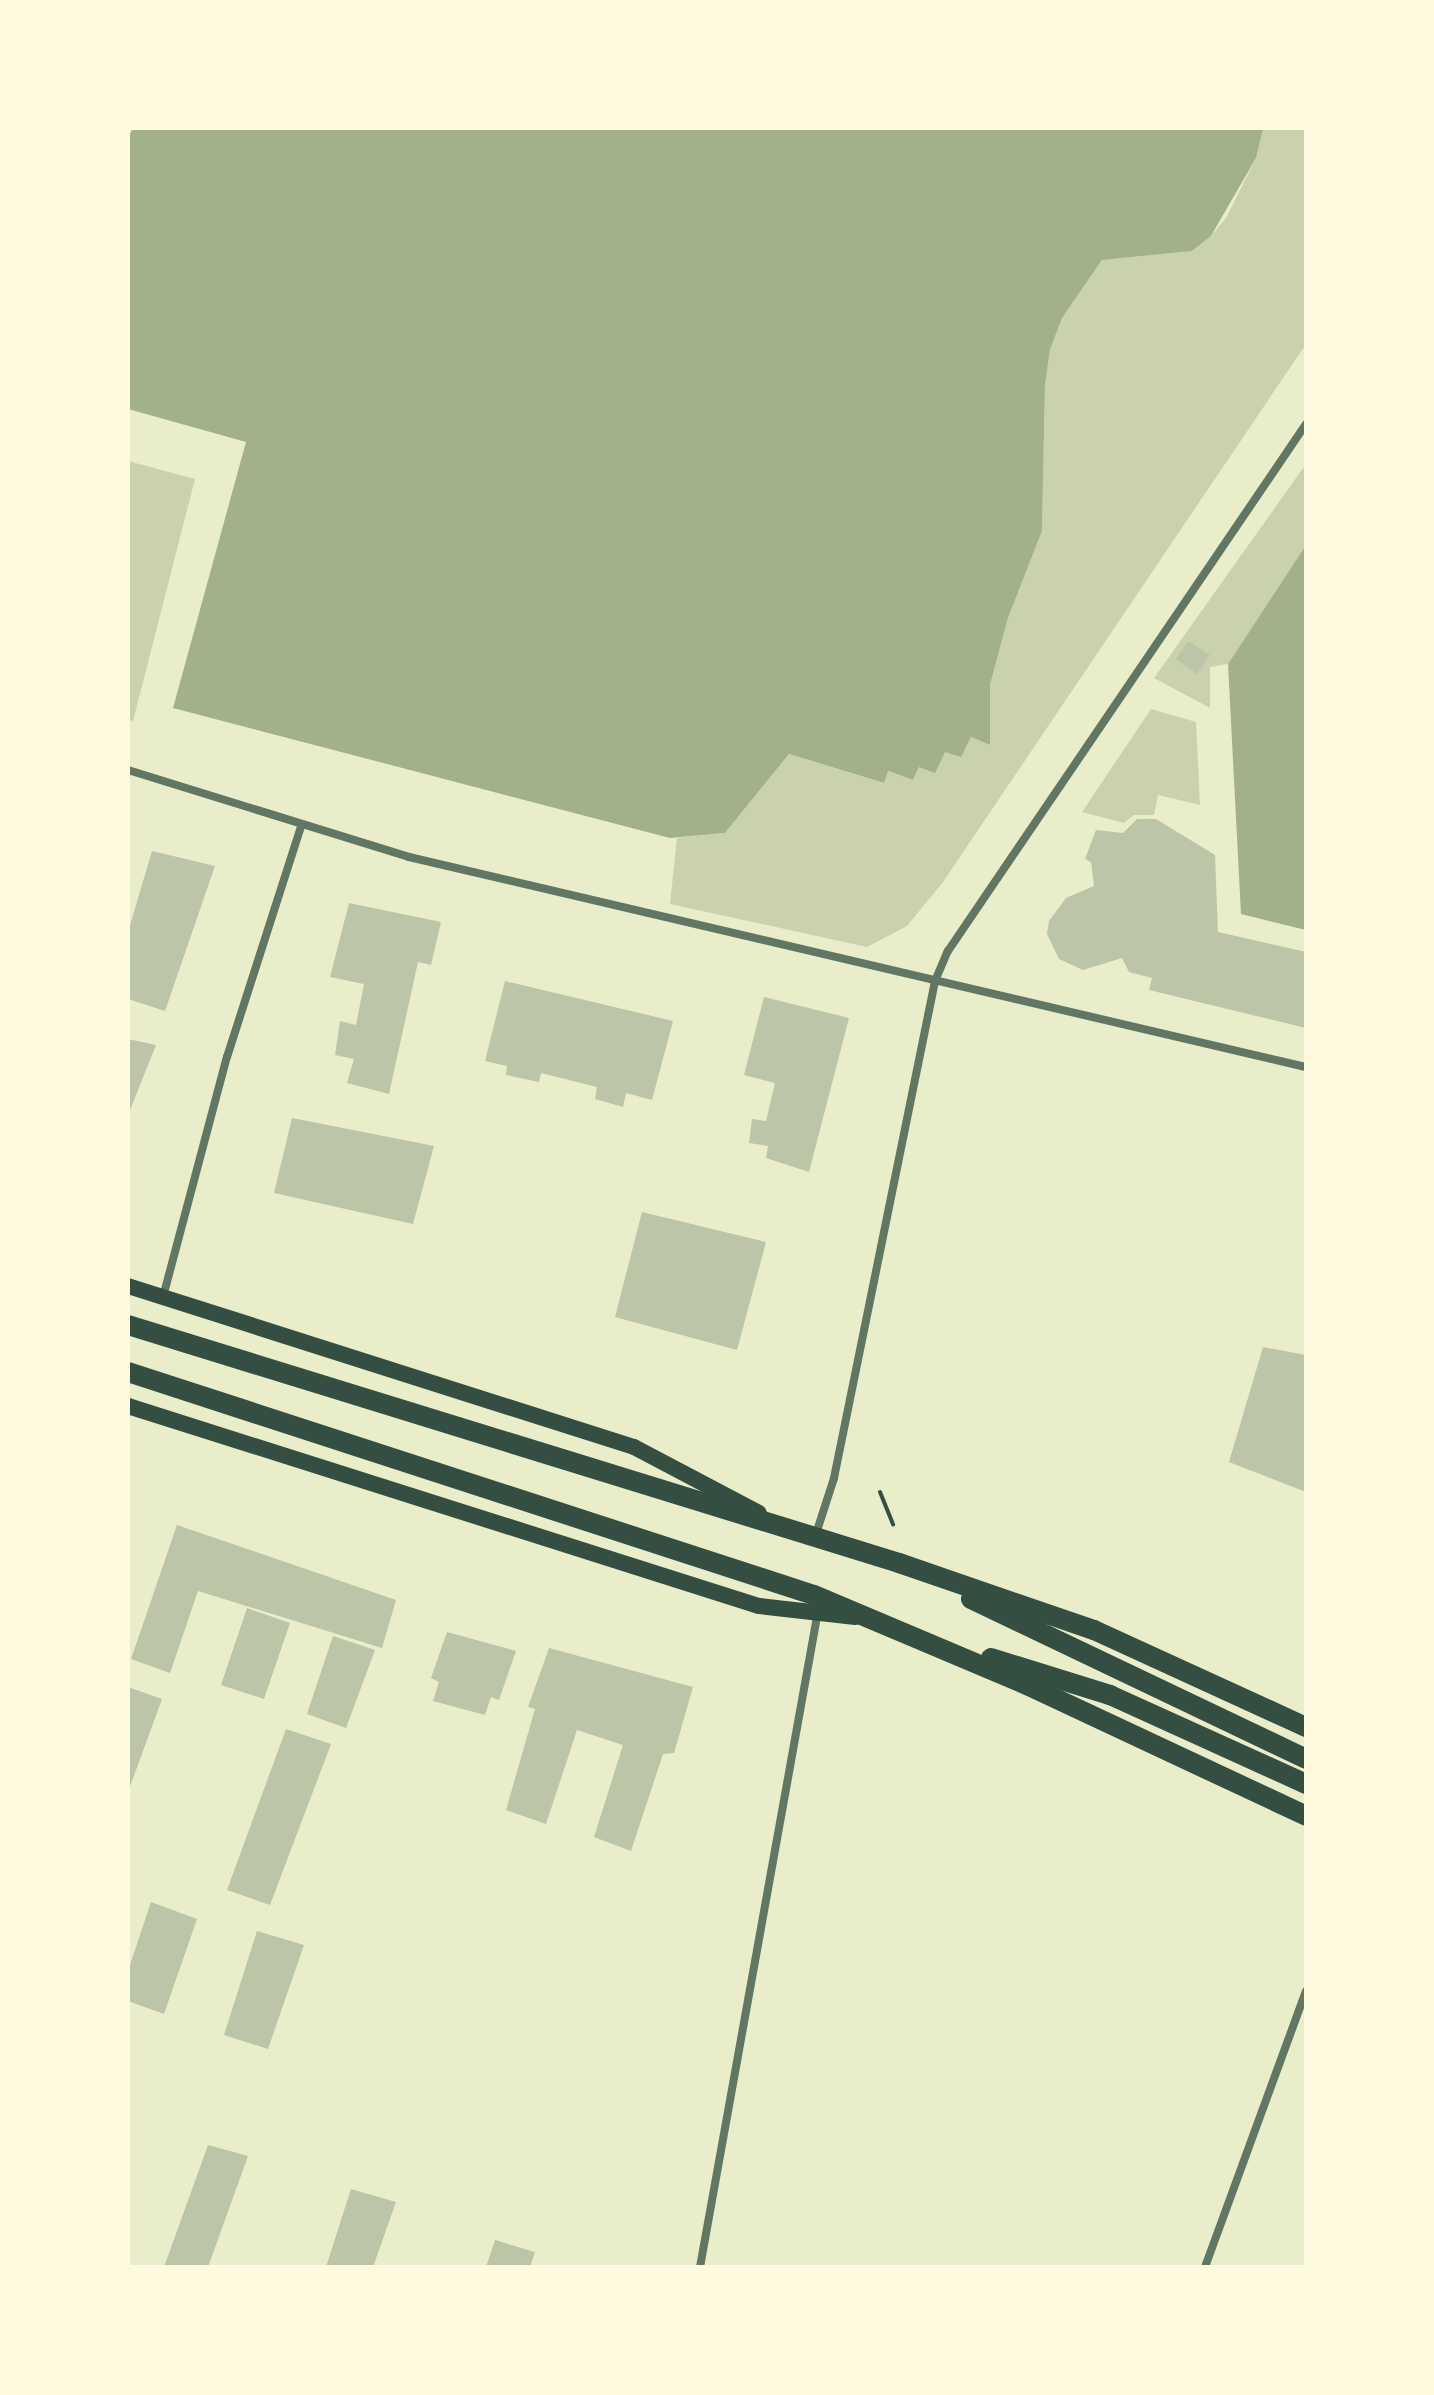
<!DOCTYPE html>
<style>
body{margin:0}
#map{position:relative;width:1434px;height:2395px;overflow:hidden;background:#e9edc9;font-family:"Asap Condensed",sans-serif}
div>[style]{position:absolute}
[style*='--x']{left:calc(var(--x)*1px);top:calc(var(--y)*1px);width:calc(var(--w)*1px);rotate:calc(var(--a)*1deg)}
.green>*{inset:0;background:#cad2ad}
.water>*{inset:0;background:#a3b18a}
.building>*{inset:0;background:#bcc5a7}
.path>*{height:4px;margin:-2px;padding:0 2px;transform-origin:2px;border-radius:2px;background:#344e41}
.minor>*{height:8px;margin:-4px;padding:0 4px;transform-origin:4px;border-radius:4px;background:#617663}
.secondary>*{height:16px;margin:-8px;padding:0 8px;transform-origin:8px;border-radius:8px;background:#344e41}
.primary>*{height:20px;margin:-10px;padding:0 10px;transform-origin:10px;border-radius:10px;background:#344e41}
span{translate:-50% -50%;white-space:nowrap;text-align:center;line-height:1.15;-webkit-text-stroke:6px #fefae0;paint-order:stroke}
.frame{position:absolute;inset:0;border:130px solid #fefae0;pointer-events:none}
</style>
<div id="map">
<div class="green">
<div style="clip-path:polygon(1263px 128px,1306px 128px,1306px 344px,943px 882px,907px 926px,867px 947px,670px 904px,677px 838px,725px 833px,789px 754px,883px 783px,887px 771px,913px 780px,919px 767px,971px 737px,990px 745px,990px 685px,1008px 618px,1042px 531px,1045px 385px,1050px 350px,1062px 318px,1102px 260px,1192px 251px,1211px 236px,1226px 218px,1256px 158px)"></div>
<div style="clip-path:polygon(128px 461px,195px 479px,133px 721px,128px 720px)"></div>
<div style="clip-path:polygon(1306px 464px,1306px 545px,1228px 664px,1210px 667px,1210px 708px,1154px 678px)"></div>
<div style="clip-path:polygon(1151px 709px,1196px 722px,1200px 805px,1158px 795px,1154px 815px,1134px 815px,1124px 823px,1082px 812px)"></div>
</div>
<div class="water">
<div style="clip-path:polygon(133px 128px,1263px 128px,1263px 129px,1256px 158px,1211px 236px,1192px 251px,1102px 260px,1062px 318px,1050px 350px,1045px 385px,1042px 531px,1008px 618px,990px 685px,990px 745px,971px 737px,961px 757px,945px 752px,935px 773px,919px 767px,913px 780px,888px 771px,884px 783px,789px 754px,725px 833px,670px 838px,173px 708px,246px 442px,128px 409px,128px 138px)"></div>
<div style="clip-path:polygon(1306px 545px,1306px 930px,1241px 914px,1228px 664px)"></div>
</div>
<div class="building">
<div style="clip-path:polygon(1188px 641px,1210px 655px,1197px 674px,1176px 659px)"></div>
<div style="clip-path:polygon(1137px 819px,1156px 819px,1215px 855px,1218px 932px,1306px 952px,1306px 1028px,1149px 990px,1152px 978px,1129px 972px,1122px 958px,1083px 970px,1059px 959px,1047px 934px,1049px 921px,1066px 898px,1094px 886px,1091px 862px,1085px 859px,1096px 830px,1123px 833px)"></div>
<div style="clip-path:polygon(152px 851px,215px 866px,165px 1011px,128px 999px,128px 932px)"></div>
<div style="clip-path:polygon(349px 903px,441px 922px,431px 965px,418px 962px,389px 1094px,347px 1083px,354px 1059px,335px 1055px,340px 1021px,356px 1025px,364px 984px,330px 977px)"></div>
<div style="clip-path:polygon(505px 981px,673px 1021px,652px 1100px,626px 1093px,623px 1107px,595px 1099px,597px 1087px,541px 1073px,539px 1082px,506px 1075px,507px 1066px,485px 1061px)"></div>
<div style="clip-path:polygon(764px 997px,849px 1018px,809px 1172px,766px 1158px,768px 1146px,749px 1143px,752px 1119px,766px 1121px,775px 1083px,744px 1075px)"></div>
<div style="clip-path:polygon(128px 1039px,156px 1045px,128px 1115px)"></div>
<div style="clip-path:polygon(292px 1118px,434px 1146px,413px 1224px,274px 1193px)"></div>
<div style="clip-path:polygon(642px 1212px,766px 1242px,737px 1350px,615px 1317px)"></div>
<div style="clip-path:polygon(1263px 1347px,1306px 1355px,1306px 1492px,1229px 1462px)"></div>
<div style="clip-path:polygon(177px 1525px,396px 1600px,382px 1648px,198px 1591px,170px 1673px,131px 1659px)"></div>
<div style="clip-path:polygon(247px 1608px,290px 1623px,264px 1699px,221px 1685px)"></div>
<div style="clip-path:polygon(447px 1632px,516px 1651px,499px 1700px,491px 1697px,485px 1715px,433px 1701px,439px 1682px,431px 1678px)"></div>
<div style="clip-path:polygon(333px 1636px,375px 1650px,346px 1728px,307px 1714px)"></div>
<div style="clip-path:polygon(549px 1648px,693px 1687px,674px 1753px,663px 1754px,631px 1851px,594px 1837px,623px 1745px,577px 1730px,546px 1824px,506px 1810px,535px 1709px,528px 1707px)"></div>
<div style="clip-path:polygon(128px 1687px,162px 1699px,128px 1792px)"></div>
<div style="clip-path:polygon(286px 1729px,331px 1744px,270px 1905px,227px 1890px)"></div>
<div style="clip-path:polygon(151px 1902px,197px 1919px,164px 2014px,128px 2001px,128px 1971px)"></div>
<div style="clip-path:polygon(257px 1931px,304px 1945px,268px 2049px,224px 2035px)"></div>
<div style="clip-path:polygon(208px 2145px,248px 2156px,208px 2267px,164px 2267px)"></div>
<div style="clip-path:polygon(351px 2189px,396px 2202px,373px 2267px,326px 2267px)"></div>
<div style="clip-path:polygon(495px 2240px,535px 2252px,530px 2267px,486px 2267px)"></div>
</div>
<div class="path">
<div style="--x:880;--y:1492;--w:35;--a:68"></div>
</div>
<div class="minor">
<div style="--x:128;--y:770;--w:294;--a:17.2"></div>
<div style="--x:409;--y:857;--w:921;--a:13.18"></div>
<div style="--x:163;--y:1297;--w:248;--a:-75.1"></div>
<div style="--x:227;--y:1057;--w:243;--a:-72.2"></div>
<div style="--x:815;--y:1537;--w:62;--a:-72.1"></div>
<div style="--x:834;--y:1478;--w:507;--a:-78.51"></div>
<div style="--x:935;--y:981;--w:33;--a:-67"></div>
<div style="--x:948;--y:951;--w:637;--a:-55.81"></div>
<div style="--x:700;--y:2267;--w:667;--a:-79.8"></div>
<div style="--x:1205;--y:2267;--w:294;--a:-69.9"></div>
</div>
<div class="secondary">
<div style="--x:128;--y:1286;--w:531;--a:17.65"></div>
<div style="--x:634;--y:1447;--w:141;--a:27.8"></div>
<div style="--x:128;--y:1406;--w:662;--a:17.59"></div>
<div style="--x:759;--y:1606;--w:97;--a:6.5"></div>
</div>
<div class="primary">
<div style="--x:128;--y:1325;--w:807;--a:17.15"></div>
<div style="--x:899;--y:1563;--w:206;--a:19"></div>
<div style="--x:1094;--y:1630;--w:233;--a:24.6"></div>
<div style="--x:128;--y:1372;--w:721;--a:18.01"></div>
<div style="--x:814;--y:1595;--w:233;--a:22.9"></div>
<div style="--x:1029;--y:1686;--w:306;--a:25.1"></div>
<div style="--x:971;--y:1599;--w:371;--a:25.5"></div>
<div style="--x:991;--y:1658;--w:125;--a:17.3"></div>
<div style="--x:1110;--y:1695;--w:215;--a:24.4"></div>
</div>
<div class="frame"></div>
</div>
